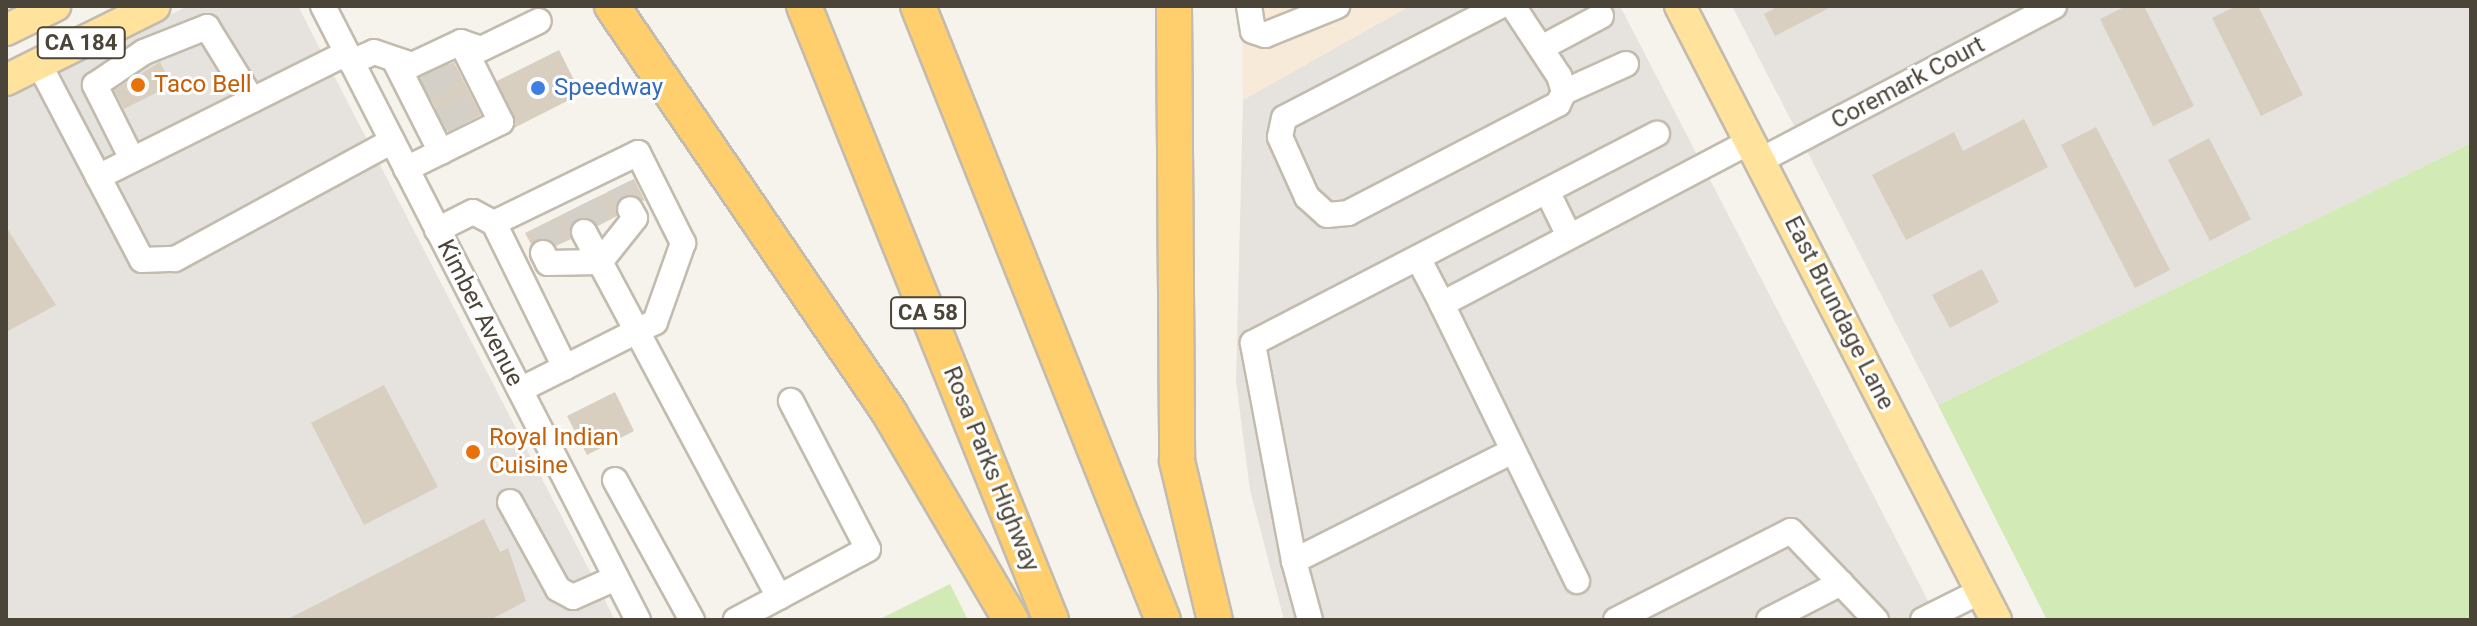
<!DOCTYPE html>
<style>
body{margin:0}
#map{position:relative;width:2477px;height:626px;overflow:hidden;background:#f6f3ec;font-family:Roboto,sans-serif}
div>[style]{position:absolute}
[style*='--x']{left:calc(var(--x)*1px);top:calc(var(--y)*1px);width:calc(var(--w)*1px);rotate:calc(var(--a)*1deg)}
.commercial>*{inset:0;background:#f7ead8}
.industrial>*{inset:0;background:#e6e2dd}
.green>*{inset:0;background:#d2eab5}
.building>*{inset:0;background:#d8cfc1}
.minor-tunnel>*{height:24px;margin-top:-12px;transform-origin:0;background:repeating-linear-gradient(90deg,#d4d0c8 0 24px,transparent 0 36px)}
.roads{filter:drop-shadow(2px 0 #c2bbae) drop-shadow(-2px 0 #c2bbae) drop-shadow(0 2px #c2bbae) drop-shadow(0 -2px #c2bbae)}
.minor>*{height:24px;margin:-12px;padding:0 12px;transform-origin:12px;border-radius:12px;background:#fff}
.major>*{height:30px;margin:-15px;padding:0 15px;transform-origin:15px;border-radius:15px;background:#ffe39c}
.highway>*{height:34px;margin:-17px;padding:0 17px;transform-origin:17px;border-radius:17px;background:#ffcf6e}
.dots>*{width:22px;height:22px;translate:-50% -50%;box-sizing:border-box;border:4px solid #fff;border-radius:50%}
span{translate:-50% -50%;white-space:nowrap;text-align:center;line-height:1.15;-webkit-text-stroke:6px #fff;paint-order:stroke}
.shield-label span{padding:2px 6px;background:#fff;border:2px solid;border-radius:6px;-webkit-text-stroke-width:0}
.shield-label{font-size:22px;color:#4b4439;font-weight:700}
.street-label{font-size:24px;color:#4b4439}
.food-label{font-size:24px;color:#c56008}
.left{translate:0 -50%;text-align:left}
.shop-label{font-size:24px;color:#366cbe}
.frame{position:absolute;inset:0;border:8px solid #4b4439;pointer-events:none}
</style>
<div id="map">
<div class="commercial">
<div style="clip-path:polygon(1242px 6px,1410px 6px,1243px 100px)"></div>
</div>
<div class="industrial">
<div style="clip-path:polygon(188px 6px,298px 6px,615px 620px,6px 620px,6px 95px)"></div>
<div style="clip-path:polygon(1410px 6px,1620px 6px,1938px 620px,1284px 620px,1250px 490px,1236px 381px,1243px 100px)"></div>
<div style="clip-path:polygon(1732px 6px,2471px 6px,2471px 143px,1938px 405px)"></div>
</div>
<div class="green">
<div style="clip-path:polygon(2471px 143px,2471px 620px,2047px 620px,1938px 405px)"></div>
<div style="clip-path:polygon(950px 584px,968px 620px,878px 620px)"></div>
</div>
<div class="building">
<div style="clip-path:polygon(1779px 6px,1833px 6px,1775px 36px,1764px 14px)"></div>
<div style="clip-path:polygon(2126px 6px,2144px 6px,2194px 106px,2153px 126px,2100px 19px)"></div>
<div style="clip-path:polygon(2236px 6px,2258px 6px,2303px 95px,2261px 116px,2212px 18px)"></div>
<div style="clip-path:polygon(559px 50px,581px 94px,514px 128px,497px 81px)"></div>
<div style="clip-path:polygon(160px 62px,172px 85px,124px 109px,114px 90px)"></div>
<div style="clip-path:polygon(454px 62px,481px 115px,448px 132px,420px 78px)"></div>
<div style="clip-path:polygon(2024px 119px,2048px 167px,1906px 240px,1872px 175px,1954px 132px,1963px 151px)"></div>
<div style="clip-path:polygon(2096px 127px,2170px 270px,2135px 288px,2061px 145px)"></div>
<div style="clip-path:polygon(2209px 138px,2251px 219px,2210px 241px,2168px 160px)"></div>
<div style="clip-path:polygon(634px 179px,645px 201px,623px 196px,617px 216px,598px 226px,578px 218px,571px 239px,556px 246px,545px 238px,531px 244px,525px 233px)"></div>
<div style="clip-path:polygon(6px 227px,56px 305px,6px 332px)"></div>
<div style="clip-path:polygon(1982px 269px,1999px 302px,1950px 328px,1932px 295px)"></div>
<div style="clip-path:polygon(384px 385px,438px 487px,364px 525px,311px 423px)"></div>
<div style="clip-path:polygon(615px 392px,634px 431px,587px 455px,567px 416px)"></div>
<div style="clip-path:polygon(484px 519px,500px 552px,508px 548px,526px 601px,490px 620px,286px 620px)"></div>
</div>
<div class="minor-tunnel">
<div style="--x:438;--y:68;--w:64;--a:63.8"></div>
<div style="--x:418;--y:78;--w:63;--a:62.6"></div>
<div style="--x:619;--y:186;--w:25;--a:64"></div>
<div style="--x:589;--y:201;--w:25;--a:64"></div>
<div style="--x:573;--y:209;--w:25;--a:64"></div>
<div style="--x:544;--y:224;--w:25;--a:61"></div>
</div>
<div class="roads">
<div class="minor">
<div style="--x:323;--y:6;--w:690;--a:62.84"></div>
<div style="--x:1249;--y:6;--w:25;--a:81"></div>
<div style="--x:1253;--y:31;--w:13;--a:18"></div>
<div style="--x:1265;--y:35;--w:78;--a:-21.9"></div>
<div style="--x:1500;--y:6;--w:243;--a:152.6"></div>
<div style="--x:1284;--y:118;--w:19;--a:102"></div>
<div style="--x:1280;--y:137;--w:66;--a:65.8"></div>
<div style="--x:1307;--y:197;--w:27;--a:42"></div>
<div style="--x:1327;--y:215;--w:21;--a:-5"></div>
<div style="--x:1348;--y:213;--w:237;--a:-27.4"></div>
<div style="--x:1558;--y:104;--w:13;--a:-63"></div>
<div style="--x:1564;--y:92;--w:17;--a:-107"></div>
<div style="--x:1559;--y:76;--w:84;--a:-123.3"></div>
<div style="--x:1541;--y:48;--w:68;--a:-28.1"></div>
<div style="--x:395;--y:61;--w:102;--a:63.2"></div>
<div style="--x:351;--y:62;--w:25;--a:-23"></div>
<div style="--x:374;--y:52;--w:40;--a:18.9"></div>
<div style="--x:412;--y:65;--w:54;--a:-25.1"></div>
<div style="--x:461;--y:42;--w:21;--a:19"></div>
<div style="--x:481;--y:49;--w:64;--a:-25.8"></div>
<div style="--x:39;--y:64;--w:221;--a:62.3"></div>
<div style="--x:142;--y:260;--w:33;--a:-2"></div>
<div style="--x:175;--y:259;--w:247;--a:-28.5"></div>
<div style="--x:1564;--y:92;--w:68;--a:-24.3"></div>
<div style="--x:132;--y:159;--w:83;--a:-116.6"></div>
<div style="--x:95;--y:85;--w:59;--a:-34"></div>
<div style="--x:144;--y:52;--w:68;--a:-21.6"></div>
<div style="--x:207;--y:27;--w:86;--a:58.3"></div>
<div style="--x:1761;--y:160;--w:331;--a:-27.7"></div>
<div style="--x:406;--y:169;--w:106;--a:-26.3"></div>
<div style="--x:501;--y:122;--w:89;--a:-116.6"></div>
<div style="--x:98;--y:177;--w:278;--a:-26.5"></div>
<div style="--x:1547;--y:191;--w:50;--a:63.9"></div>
<div style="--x:494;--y:223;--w:160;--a:-25.9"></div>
<div style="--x:638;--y:153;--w:101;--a:63.4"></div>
<div style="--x:683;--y:243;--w:84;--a:109.5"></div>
<div style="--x:655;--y:322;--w:151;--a:153.3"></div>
<div style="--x:437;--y:230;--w:40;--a:-26.6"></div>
<div style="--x:473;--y:212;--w:24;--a:28"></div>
<div style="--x:494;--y:223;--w:161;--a:63.8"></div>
<div style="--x:584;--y:232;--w:414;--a:61.9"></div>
<div style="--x:779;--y:597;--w:49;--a:151.9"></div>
<div style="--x:543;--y:253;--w:11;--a:63"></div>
<div style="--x:548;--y:263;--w:52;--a:-1.1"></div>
<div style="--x:1418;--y:258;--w:52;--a:62.4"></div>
<div style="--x:600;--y:262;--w:56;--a:-51.5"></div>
<div style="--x:635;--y:218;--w:10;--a:-119"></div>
<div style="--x:615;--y:480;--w:160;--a:61.2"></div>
<div style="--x:510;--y:502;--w:99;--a:61.1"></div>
<div style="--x:558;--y:589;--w:17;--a:28"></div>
<div style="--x:573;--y:597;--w:47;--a:-23.8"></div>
<div style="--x:1294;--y:561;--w:222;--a:-100.7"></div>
<div style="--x:1253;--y:343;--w:455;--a:-27.4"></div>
<div style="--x:1577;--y:581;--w:308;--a:-116"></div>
<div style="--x:1442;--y:304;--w:349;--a:-27.8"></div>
<div style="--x:779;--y:597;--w:101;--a:-28.3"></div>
<div style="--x:868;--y:549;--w:167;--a:-117.5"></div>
<div style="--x:1310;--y:620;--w:61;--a:-105.2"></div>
<div style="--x:1294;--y:561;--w:245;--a:-26.7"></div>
<div style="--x:1616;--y:620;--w:196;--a:-27"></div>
<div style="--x:1791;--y:531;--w:123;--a:46.3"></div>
<div style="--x:1769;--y:620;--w:81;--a:-27.2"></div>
<div style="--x:1923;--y:620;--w:65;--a:-26.6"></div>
</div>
<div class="major">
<div style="--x:1680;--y:6;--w:691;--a:62.77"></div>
<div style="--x:6;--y:30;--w:55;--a:-26.1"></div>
<div style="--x:6;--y:80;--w:166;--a:-26.4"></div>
</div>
<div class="highway">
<div style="--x:612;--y:6;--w:494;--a:55.7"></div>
<div style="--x:890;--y:414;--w:239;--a:59.6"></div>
<div style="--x:804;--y:6;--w:662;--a:68.09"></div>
<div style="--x:918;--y:6;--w:661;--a:68.25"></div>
<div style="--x:1174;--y:6;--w:455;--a:89.6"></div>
<div style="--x:1177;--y:461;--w:163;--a:76.6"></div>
</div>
</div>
<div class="dots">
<div style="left:138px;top:85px;background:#e8710a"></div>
<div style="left:538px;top:88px;background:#3f7fe0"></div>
<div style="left:473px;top:452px;background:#e8710a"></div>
</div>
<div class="shield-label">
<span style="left:81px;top:43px">CA 184</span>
<span style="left:928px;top:313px">CA 58</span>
</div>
<div class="street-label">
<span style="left:1908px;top:83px;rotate:-28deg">Coremark Court</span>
<span style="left:480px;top:313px;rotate:63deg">Kimber Avenue</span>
<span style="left:1839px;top:313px;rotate:63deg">East Brundage Lane</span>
<span style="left:991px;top:469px;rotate:68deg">Rosa Parks Highway</span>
</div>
<div class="food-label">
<span class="left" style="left:154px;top:85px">Taco Bell</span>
<span class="left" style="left:489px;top:452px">Royal Indian<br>Cuisine</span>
</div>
<div class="shop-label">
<span class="left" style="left:554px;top:88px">Speedway</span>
</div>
<div class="frame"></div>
</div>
